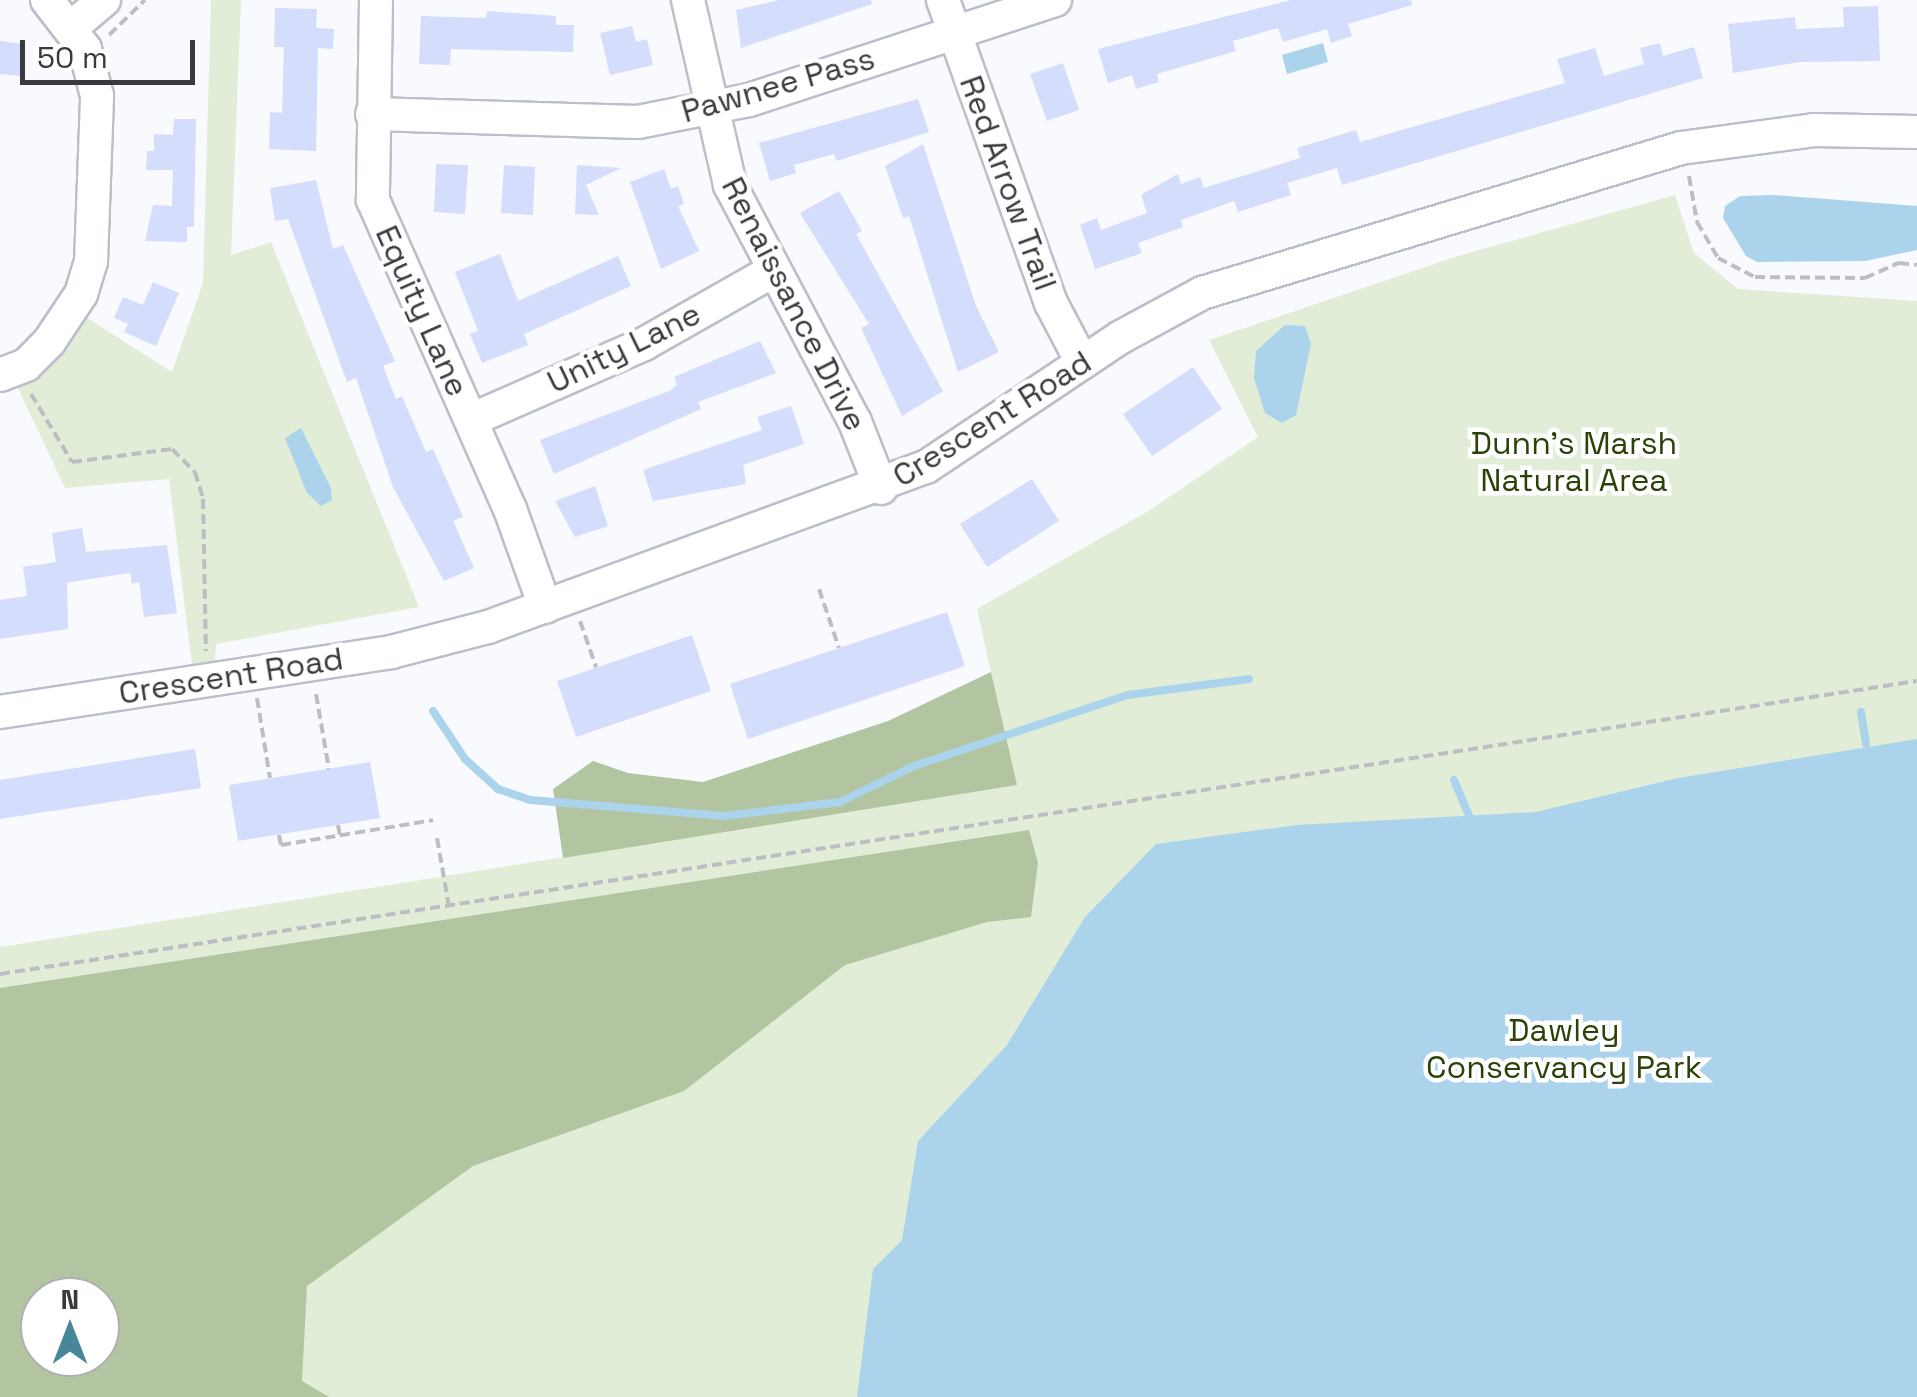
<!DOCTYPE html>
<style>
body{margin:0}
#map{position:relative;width:1917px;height:1397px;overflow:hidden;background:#f8fafe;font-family:"Space Grotesk",sans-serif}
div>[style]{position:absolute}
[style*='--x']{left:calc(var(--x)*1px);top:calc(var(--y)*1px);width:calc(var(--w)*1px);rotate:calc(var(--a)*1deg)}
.green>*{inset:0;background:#e1edd6}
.forest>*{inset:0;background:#b2c5a0}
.water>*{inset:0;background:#abd4ec}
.stream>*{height:8px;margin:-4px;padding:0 4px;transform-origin:4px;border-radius:4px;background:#abd4ec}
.building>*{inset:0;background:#d5ddfd}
.path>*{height:4px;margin-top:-2px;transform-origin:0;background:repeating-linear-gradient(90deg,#bdbec2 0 10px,transparent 0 15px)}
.roads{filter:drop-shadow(2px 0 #bcbec9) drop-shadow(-2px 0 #bcbec9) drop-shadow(0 2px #bcbec9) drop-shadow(0 -2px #bcbec9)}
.minor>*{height:32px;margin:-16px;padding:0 16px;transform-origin:16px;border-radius:16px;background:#fff}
span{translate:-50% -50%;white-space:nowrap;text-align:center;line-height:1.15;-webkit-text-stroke:9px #fff;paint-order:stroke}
.street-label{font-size:32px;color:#393a3e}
.park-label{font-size:32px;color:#2b4209}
.north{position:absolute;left:20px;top:1277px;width:100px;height:100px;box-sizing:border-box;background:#fff;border:2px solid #b0b0b2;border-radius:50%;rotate:0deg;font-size:28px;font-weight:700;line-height:40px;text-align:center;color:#393a3e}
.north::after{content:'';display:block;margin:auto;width:35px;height:45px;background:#468799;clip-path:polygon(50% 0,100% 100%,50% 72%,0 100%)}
.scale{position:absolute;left:20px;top:40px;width:175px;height:45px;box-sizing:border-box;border:5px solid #393a3e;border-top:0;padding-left:12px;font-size:30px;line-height:35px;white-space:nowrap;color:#393a3e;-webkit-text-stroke:8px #fff;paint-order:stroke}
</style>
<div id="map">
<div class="green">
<div style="clip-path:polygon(211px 0,241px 0,231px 255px,271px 242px,419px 607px,216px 644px,215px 660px,192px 665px,169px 479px,65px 488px,16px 384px,67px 346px,87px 318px,172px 372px,203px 283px)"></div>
<div style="clip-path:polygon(evenodd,1675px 195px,1694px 253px,1738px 289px,1917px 301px,1917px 1397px,0 1397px,0 947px,1016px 785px,977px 609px,1150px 510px,1258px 437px,1209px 340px,1458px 256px,1675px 195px,40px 1297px,100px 1297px,100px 1357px,40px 1357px,40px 1297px)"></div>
</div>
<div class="forest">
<div style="clip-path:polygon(991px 672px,1017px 785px,563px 858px,553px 789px,593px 761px,628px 773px,703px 782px,888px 721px)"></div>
<div style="clip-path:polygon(evenodd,1029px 830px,1038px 863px,1031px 917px,987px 922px,845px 965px,684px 1091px,473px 1166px,307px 1286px,302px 1381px,329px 1397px,0 1397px,0 988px,1029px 830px,100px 1297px,100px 1357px,40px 1357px,40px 1297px,100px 1297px)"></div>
</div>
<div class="water">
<div style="clip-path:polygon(1323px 43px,1328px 62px,1287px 74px,1282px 55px)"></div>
<div style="clip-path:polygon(1774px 195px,1917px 206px,1917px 250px,1865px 261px,1757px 262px,1746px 256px,1723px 218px,1725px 206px,1740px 196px)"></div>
<div style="clip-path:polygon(1285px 325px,1305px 326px,1311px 344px,1296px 415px,1282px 423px,1265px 413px,1254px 378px,1256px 351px)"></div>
<div style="clip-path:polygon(301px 428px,331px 488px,332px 500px,321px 506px,307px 493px,285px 438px)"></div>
<div style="clip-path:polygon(1917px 739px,1917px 1397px,857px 1397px,873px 1269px,902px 1240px,918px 1141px,1007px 1045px,1085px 917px,1156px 844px,1297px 825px,1536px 812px,1678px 778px)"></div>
</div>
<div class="stream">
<div style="--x:433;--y:711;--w:58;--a:56.3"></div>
<div style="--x:465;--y:759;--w:45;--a:42.3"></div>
<div style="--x:498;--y:789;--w:34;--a:19"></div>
<div style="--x:530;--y:800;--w:195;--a:4.7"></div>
<div style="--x:724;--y:816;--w:117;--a:-6.9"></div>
<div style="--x:840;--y:802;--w:82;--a:-25.9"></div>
<div style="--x:914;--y:766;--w:225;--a:-18.4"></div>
<div style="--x:1128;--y:695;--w:122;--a:-7.5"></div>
<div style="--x:1861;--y:712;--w:32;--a:81"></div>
<div style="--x:1454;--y:780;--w:41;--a:67.2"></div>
</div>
<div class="building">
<div style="clip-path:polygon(779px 0,871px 0,872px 4px,741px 48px,736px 10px)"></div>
<div style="clip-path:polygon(1291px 0,1411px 0,1412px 5px,1348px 24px,1352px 36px,1331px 43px,1327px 29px,1283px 42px,1278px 28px,1233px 41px,1236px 51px,1157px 74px,1159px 82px,1136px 89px,1132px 75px,1108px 83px,1098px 49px)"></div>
<div style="clip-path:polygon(1878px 6px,1880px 61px,1800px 62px,1733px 73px,1728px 24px,1795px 17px,1796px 29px,1844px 27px,1843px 7px)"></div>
<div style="clip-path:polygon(275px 8px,317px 9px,316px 28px,334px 29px,333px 49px,318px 48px,316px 151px,269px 149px,270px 112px,282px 113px,284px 47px,274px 47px)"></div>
<div style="clip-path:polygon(487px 11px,556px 16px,556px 25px,574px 25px,573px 52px,451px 49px,450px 65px,419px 64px,421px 16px,486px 18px)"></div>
<div style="clip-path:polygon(632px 26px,636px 42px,647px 39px,653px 65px,610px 75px,600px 33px)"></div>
<div style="clip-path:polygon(0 41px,24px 44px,21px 76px,0 74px)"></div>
<div style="clip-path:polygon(1660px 43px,1663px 56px,1694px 47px,1703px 78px,1342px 185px,1337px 168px,1287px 183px,1291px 195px,1238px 212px,1234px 201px,1181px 220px,1183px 227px,1138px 243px,1142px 253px,1095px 269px,1080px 225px,1097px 218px,1101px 230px,1147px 213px,1141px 195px,1178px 174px,1181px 184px,1200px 177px,1204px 188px,1300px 158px,1297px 148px,1356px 130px,1360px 142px,1565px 83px,1557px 59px,1595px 48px,1604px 76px,1644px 64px,1640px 48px)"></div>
<div style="clip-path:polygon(1063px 63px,1079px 110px,1047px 121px,1030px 74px)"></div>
<div style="clip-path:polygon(918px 99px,929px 132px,836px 161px,834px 154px,794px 165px,796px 173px,770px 181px,759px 143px)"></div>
<div style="clip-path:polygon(174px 119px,196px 119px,194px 227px,187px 227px,187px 242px,145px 241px,153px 205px,172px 206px,173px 170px,146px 170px,147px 151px,154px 151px,154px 134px,173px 135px)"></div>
<div style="clip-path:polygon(923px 144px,976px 306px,999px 352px,958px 372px,909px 216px,903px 218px,885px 166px)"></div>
<div style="clip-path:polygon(436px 164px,468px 165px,465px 214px,434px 212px)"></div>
<div style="clip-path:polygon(504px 165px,535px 167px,533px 215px,501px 213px)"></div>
<div style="clip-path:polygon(577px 165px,621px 168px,586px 185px,599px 215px,575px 214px)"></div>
<div style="clip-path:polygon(664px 169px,671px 189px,678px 186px,684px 204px,678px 206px,699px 251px,661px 269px,630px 182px)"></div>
<div style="clip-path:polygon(316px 180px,333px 249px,343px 245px,395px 361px,383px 366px,396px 399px,402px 396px,426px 452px,433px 449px,463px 517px,453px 521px,474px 568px,444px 581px,393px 487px,356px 378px,347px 382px,288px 219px,275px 221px,270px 188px)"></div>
<div style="clip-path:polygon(839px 191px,862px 231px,856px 234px,943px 391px,902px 416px,861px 328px,869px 324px,800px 213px)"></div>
<div style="clip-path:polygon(500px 254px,518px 301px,618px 256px,631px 286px,524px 334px,528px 345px,482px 363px,470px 334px,478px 331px,455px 272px)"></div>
<div style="clip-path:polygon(153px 282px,179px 293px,156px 346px,124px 332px,128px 324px,114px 318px,123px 297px,143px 305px)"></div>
<div style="clip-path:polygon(760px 341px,776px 373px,698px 402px,701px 409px,554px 474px,540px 440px,669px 391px,677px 385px,674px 377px)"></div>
<div style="clip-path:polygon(1193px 367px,1222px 409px,1152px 456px,1123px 414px)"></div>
<div style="clip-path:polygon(791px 406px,804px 444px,743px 465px,746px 484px,653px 501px,643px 470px,762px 430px,757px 417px)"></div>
<div style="clip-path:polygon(1032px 479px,1059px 521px,987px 567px,960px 524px)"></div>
<div style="clip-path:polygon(595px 486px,608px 526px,575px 537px,555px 501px)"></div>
<div style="clip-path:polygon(82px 528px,86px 552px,167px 545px,177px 613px,144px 617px,139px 582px,132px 584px,130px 573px,90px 579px,67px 583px,68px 629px,0 639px,0 600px,27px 596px,23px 567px,56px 562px,52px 533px)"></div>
<div style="clip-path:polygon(947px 612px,965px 666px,748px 739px,730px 684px)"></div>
<div style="clip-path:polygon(692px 635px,711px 691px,576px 737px,557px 681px)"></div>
<div style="clip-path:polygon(195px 749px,201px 788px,0 819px,0 780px)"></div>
<div style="clip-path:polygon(370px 762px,380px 818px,238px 841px,229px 785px)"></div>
</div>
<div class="path">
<div style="--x:109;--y:35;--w:50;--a:-44.2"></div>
<div style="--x:1689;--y:176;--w:47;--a:80.1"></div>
<div style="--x:1697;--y:222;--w:42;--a:59.7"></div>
<div style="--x:1718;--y:258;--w:42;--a:27.2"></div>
<div style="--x:1755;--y:277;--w:110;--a:0.5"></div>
<div style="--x:1865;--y:278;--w:37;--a:-24"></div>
<div style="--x:1899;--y:263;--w:18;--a:6"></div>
<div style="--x:31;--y:394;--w:79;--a:58.9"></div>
<div style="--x:72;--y:462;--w:101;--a:-7.4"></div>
<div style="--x:172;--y:449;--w:33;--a:45"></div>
<div style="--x:195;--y:472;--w:28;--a:73"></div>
<div style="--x:203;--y:499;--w:152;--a:88.9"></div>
<div style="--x:819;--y:589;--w:62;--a:71.3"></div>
<div style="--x:580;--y:621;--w:49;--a:70.8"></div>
<div style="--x:316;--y:694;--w:76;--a:80.2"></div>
<div style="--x:257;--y:698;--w:81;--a:80.8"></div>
<div style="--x:338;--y:825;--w:10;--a:79"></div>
<div style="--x:279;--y:835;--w:10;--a:79"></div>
<div style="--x:281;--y:845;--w:154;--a:-9.3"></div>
<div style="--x:437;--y:838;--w:70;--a:80.1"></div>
<div style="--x:0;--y:974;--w:1939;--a:-8.69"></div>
</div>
<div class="roads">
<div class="minor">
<div style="--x:376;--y:0;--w:200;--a:90.9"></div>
<div style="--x:373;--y:200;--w:338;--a:66.1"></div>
<div style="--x:510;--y:509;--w:104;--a:70.3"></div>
<div style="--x:688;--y:0;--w:190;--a:77.2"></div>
<div style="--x:730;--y:185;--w:268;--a:62.2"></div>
<div style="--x:855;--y:422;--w:71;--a:68.5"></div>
<div style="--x:943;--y:0;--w:322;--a:70.4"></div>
<div style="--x:1051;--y:303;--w:67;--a:62.3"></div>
<div style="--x:72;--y:27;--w:42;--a:-40.2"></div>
<div style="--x:372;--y:114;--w:266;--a:1.7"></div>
<div style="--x:638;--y:122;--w:113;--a:-11.2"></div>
<div style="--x:749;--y:100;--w:322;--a:-18.1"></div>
<div style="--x:0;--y:375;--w:28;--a:-21"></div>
<div style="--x:26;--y:365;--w:33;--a:-45"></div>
<div style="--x:49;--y:342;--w:58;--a:-56.3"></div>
<div style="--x:81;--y:294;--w:34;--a:-73"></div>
<div style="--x:91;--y:262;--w:166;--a:-87.9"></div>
<div style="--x:97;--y:96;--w:49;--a:-104.3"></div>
<div style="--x:85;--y:49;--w:62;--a:-127.8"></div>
<div style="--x:471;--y:420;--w:189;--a:-23.7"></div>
<div style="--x:644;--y:344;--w:150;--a:-29.6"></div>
<div style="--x:0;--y:712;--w:396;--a:-8.7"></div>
<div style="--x:391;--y:652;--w:100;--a:-14.5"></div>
<div style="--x:488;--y:627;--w:466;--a:-20.1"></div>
<div style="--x:926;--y:467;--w:234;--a:-33.7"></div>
<div style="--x:1121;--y:337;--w:92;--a:-28.5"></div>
<div style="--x:1202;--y:293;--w:500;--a:-16.84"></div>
<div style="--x:1681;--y:148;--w:134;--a:-7.7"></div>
<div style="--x:1814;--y:130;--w:103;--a:1.1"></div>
</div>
</div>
<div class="street-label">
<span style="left:778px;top:85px;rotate:-16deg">Pawnee Pass</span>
<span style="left:1008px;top:183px;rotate:70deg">Red Arrow Trail</span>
<span style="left:794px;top:304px;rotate:63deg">Renaissance Drive</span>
<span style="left:422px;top:311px;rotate:66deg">Equity Lane</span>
<span style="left:624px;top:348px;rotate:-26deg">Unity Lane</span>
<span style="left:992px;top:419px;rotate:-32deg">Crescent Road</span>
<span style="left:231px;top:676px;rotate:-9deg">Crescent Road</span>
</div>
<div class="park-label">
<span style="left:1574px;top:462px">Dunn's Marsh<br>Natural Area</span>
<span style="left:1564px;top:1049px">Dawley<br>Conservancy Park</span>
</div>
<div class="north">N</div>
<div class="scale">50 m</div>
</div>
